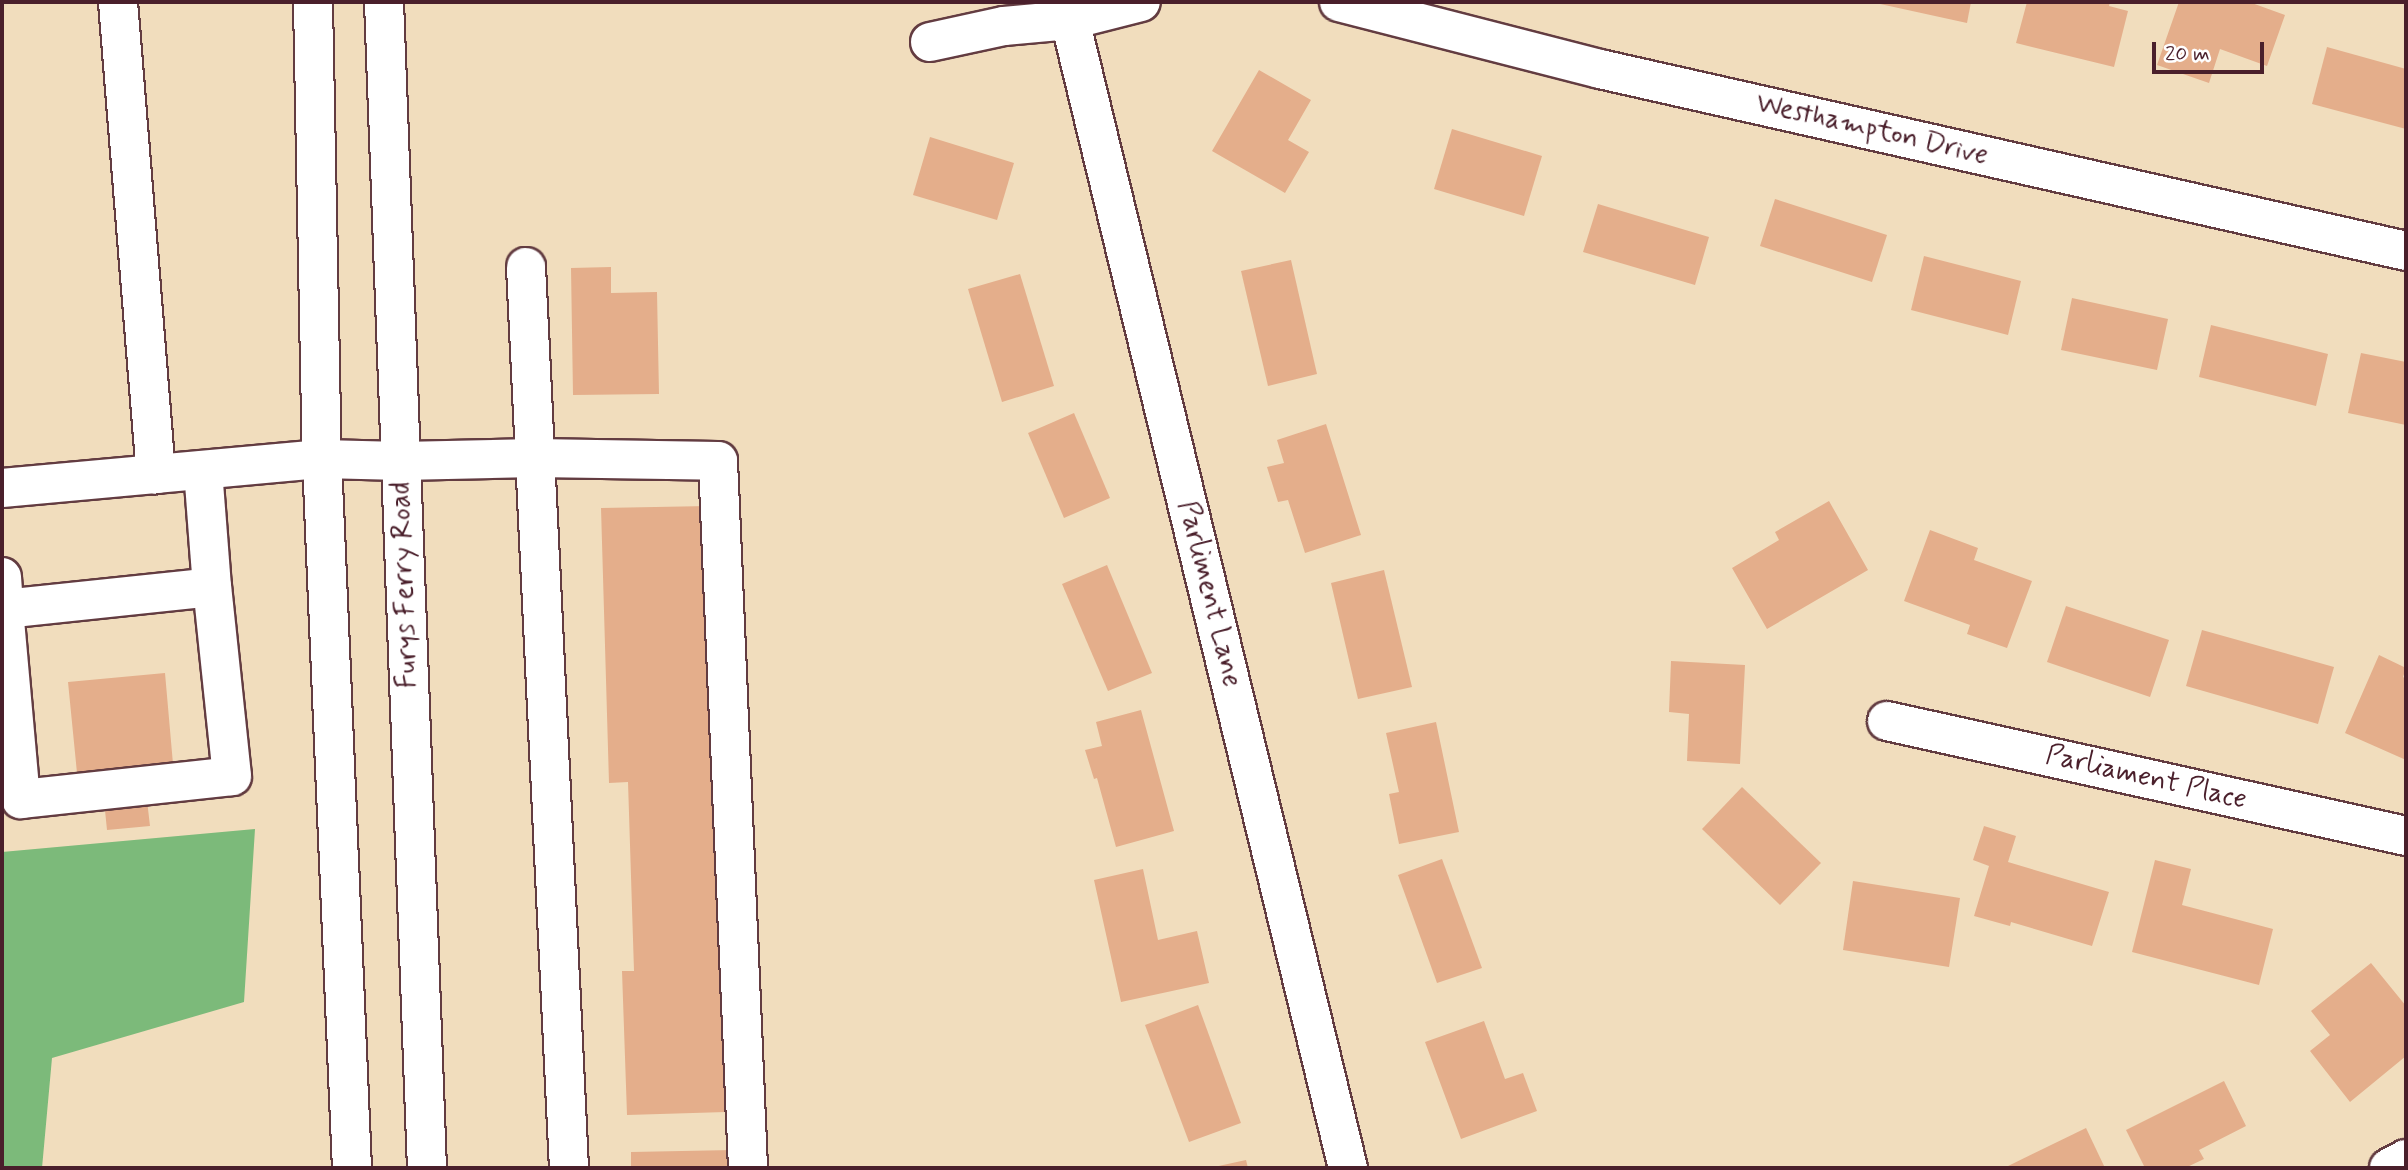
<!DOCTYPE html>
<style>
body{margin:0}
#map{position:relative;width:2408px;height:1170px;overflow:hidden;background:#f1ddbd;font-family:Mynerve,sans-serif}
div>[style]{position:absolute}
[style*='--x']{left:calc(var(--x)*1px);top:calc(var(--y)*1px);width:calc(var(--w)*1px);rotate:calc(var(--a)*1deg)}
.forest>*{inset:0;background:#7cba7a}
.building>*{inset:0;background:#e4ae8b}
.roads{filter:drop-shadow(2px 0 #633c41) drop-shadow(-2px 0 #633c41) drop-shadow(0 2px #633c41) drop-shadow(0 -2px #633c41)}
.minor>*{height:38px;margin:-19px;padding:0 19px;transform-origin:19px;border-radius:19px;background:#fff}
.major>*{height:38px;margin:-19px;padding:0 19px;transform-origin:19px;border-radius:19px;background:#fff}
span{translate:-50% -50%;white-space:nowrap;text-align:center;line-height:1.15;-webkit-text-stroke:5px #fff;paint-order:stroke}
.street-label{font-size:28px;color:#4a1f2b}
.frame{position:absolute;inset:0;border:4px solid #4a1f2b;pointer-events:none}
.scale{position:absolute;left:2152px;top:42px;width:112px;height:32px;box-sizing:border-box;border:4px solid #4a1f2b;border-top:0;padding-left:9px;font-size:21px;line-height:24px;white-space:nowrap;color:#4a1f2b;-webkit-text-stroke:5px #fff;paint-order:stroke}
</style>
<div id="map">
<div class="forest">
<div style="clip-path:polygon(255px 829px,244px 1002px,52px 1058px,42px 1168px,2px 1168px,2px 852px)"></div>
</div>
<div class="building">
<div style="clip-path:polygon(1871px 2px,1971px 2px,1967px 23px)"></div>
<div style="clip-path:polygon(2027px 2px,2110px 2px,2109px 6px,2128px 11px,2114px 67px,2016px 43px)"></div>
<div style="clip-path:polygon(2179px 2px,2249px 2px,2285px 15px,2267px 66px,2220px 49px,2209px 83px,2157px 65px)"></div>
<div style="clip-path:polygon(2327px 47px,2406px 69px,2406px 129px,2312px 104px)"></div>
<div style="clip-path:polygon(1259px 70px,1311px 100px,1288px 140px,1309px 152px,1285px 193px,1212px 151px)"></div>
<div style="clip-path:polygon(1452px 129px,1542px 156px,1524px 216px,1434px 189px)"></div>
<div style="clip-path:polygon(930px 137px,1014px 163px,997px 220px,913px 195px)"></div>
<div style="clip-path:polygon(1775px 199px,1887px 235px,1872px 282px,1760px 246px)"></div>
<div style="clip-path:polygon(1598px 204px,1709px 237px,1695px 285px,1583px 252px)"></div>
<div style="clip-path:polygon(1924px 256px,2021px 281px,2008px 335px,1911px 310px)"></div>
<div style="clip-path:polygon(1291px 260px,1317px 374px,1268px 386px,1241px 271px)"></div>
<div style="clip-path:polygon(611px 267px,611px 293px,657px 292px,659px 394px,573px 395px,571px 268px)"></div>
<div style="clip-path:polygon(1020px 274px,1054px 386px,1002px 402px,968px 289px)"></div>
<div style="clip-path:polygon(2072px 298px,2168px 319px,2157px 370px,2061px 350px)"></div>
<div style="clip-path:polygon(2211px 325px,2328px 354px,2316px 406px,2199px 377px)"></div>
<div style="clip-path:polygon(2361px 353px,2406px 362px,2406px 425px,2348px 413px)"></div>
<div style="clip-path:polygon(1074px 413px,1110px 498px,1064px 518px,1028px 433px)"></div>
<div style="clip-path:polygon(1326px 424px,1361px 535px,1305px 553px,1288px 500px,1278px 502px,1267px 467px,1284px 463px,1277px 440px)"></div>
<div style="clip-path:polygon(1829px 501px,1868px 570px,1767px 629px,1732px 568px,1779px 540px,1775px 532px)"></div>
<div style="clip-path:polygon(709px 506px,726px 1112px,627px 1115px,622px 971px,634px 971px,628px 782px,609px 783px,601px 508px)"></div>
<div style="clip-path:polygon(1930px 530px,1978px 548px,1974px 560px,2032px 581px,2007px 648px,1967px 634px,1970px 625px,1904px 601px)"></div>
<div style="clip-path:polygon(1107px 565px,1152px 673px,1108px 691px,1062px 584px)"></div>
<div style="clip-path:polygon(1384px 570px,1412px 687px,1358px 699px,1331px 583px)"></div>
<div style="clip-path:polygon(2066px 606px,2169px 640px,2150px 697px,2047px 662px)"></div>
<div style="clip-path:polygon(2202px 630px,2334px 667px,2318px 724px,2186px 686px)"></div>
<div style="clip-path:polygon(2379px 655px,2406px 668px,2403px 677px,2406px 679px,2406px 760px,2345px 733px)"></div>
<div style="clip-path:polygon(1671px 661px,1745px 665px,1740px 764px,1687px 761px,1689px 714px,1669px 712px)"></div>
<div style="clip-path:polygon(165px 673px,173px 764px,143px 766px,150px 826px,107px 830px,101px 771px,77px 773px,68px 682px)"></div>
<div style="clip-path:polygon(1141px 710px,1174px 831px,1116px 847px,1097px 778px,1094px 779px,1085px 750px,1102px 746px,1096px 722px)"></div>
<div style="clip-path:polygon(1436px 722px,1459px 832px,1399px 844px,1389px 794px,1399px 792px,1386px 733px)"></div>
<div style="clip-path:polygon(1742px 787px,1821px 863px,1780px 905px,1702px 829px)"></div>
<div style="clip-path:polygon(1984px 826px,2016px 836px,2008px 862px,2109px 892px,2092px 946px,2011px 922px,2010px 926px,1974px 916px,1989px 866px,1973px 860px)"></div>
<div style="clip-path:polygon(1442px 859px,1482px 968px,1437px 983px,1398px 875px)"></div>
<div style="clip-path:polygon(2155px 860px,2191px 869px,2182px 905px,2273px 929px,2259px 985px,2132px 952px)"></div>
<div style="clip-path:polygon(1143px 869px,1158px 940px,1197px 931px,1209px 983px,1121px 1002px,1094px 880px)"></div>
<div style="clip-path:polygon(1853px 881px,1960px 898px,1949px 967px,1843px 950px)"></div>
<div style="clip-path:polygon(2371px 963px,2406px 1006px,2406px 1056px,2350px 1102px,2310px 1051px,2330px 1035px,2311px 1011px)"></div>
<div style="clip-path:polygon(1198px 1005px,1241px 1123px,1189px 1142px,1145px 1025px)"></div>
<div style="clip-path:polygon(1484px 1021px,1505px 1079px,1523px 1073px,1537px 1111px,1461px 1139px,1425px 1042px)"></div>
<div style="clip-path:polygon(2224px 1081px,2246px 1126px,2199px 1150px,2204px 1159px,2185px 1168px,2145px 1168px,2126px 1130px)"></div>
<div style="clip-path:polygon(2086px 1128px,2105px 1168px,2004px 1168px)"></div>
<div style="clip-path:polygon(733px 1150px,733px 1168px,631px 1168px,631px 1152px)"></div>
<div style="clip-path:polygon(1246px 1160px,1248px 1168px,1214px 1168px,1214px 1167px)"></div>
</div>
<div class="roads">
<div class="minor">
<div style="--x:118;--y:2;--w:474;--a:85.4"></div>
<div style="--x:1339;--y:2;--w:269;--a:14.4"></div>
<div style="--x:1600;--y:69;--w:826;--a:12.72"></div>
<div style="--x:1070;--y:20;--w:1181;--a:76.39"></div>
<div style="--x:930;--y:42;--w:76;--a:-12.2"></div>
<div style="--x:1004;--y:26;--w:66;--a:-5.2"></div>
<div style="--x:1070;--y:20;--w:73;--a:-14.2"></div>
<div style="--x:526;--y:267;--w:902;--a:87.27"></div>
<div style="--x:2;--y:488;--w:321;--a:-5.2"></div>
<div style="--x:322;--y:459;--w:79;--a:1.5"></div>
<div style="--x:401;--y:461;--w:134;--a:-1.3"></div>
<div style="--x:535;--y:458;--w:183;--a:0.9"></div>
<div style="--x:718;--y:461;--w:708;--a:87.57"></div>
<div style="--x:2;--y:577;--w:32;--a:86"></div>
<div style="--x:4;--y:609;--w:209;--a:-6"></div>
<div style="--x:212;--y:587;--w:117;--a:-94.4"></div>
<div style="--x:4;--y:609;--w:191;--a:84.9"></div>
<div style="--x:21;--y:799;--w:212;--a:-6.2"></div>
<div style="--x:232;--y:776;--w:190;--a:-96"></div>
<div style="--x:1887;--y:721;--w:532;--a:12.49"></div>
<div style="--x:2389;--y:1168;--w:19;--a:-28"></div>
</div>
<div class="major">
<div style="--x:313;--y:2;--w:457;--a:88.9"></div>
<div style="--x:322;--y:459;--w:710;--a:87.58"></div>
<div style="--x:384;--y:2;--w:1167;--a:87.89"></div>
</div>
</div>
<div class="street-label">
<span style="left:1872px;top:130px;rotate:13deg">Westhampton Drive</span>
<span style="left:405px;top:585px;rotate:-92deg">Furys Ferry Road</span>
<span style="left:1209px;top:594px;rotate:76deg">Parliment Lane</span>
<span style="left:2146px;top:778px;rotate:13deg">Parliament Place</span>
</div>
<div class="frame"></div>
<div class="scale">20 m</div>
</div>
